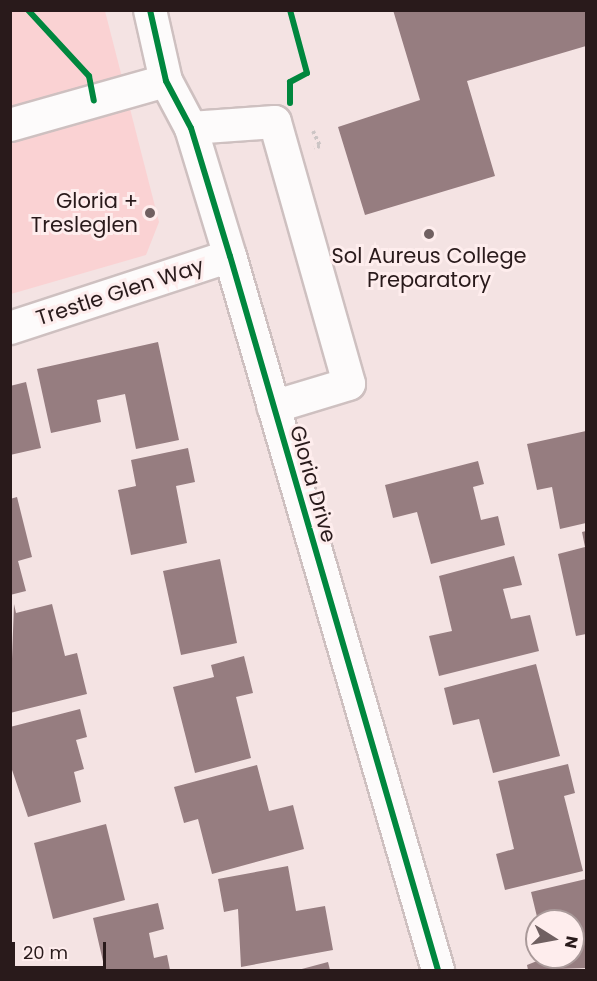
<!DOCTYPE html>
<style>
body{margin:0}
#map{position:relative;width:597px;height:981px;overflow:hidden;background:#f4e3e3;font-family:Poppins,sans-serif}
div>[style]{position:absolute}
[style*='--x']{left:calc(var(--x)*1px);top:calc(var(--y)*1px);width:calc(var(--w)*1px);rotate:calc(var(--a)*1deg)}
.green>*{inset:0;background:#fad2d3}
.building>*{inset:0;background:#967d80}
.path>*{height:4px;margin-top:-2px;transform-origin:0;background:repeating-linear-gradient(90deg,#ccc5c5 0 3px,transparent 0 6px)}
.roads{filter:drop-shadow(2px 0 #cec0c0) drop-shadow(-2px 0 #cec0c0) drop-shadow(0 2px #cec0c0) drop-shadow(0 -2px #cec0c0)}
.minor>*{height:32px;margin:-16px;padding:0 16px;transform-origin:16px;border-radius:16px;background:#fdfbfb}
.cycleway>*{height:6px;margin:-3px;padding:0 3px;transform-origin:3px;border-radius:3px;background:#00873e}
.dots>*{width:16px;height:16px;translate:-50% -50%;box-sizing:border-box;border:3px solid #feeded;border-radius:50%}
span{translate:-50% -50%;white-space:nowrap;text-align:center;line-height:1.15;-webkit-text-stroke:6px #feeded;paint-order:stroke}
.poi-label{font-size:21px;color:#291a1b}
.right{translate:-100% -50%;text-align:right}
.street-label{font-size:21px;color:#291a1b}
.frame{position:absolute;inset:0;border:12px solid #291a1b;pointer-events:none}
.north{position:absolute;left:525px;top:909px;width:60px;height:60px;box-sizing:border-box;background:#feeded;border:2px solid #a99999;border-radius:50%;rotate:101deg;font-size:16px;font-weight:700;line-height:24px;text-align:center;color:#291a1b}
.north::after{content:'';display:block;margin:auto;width:21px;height:27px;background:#706061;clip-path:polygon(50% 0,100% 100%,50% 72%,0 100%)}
.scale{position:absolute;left:12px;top:942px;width:94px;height:27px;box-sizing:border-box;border:3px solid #291a1b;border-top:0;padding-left:8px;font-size:18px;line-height:21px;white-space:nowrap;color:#291a1b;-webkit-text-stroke:4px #feeded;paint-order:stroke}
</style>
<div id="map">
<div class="green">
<div style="clip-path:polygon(11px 11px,105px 11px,159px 222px,146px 255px,11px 294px)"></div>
</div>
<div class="building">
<div style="clip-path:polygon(393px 10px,586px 10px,586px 46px,467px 81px,495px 176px,365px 215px,338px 127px,420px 100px)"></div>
<div style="clip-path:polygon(158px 342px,179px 440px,136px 449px,125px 394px,97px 400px,101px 422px,51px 433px,37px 369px)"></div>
<div style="clip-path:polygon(26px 382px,41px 448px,10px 455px,10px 386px)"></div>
<div style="clip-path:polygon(586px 431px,586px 523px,560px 529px,552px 487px,537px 490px,527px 444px)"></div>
<div style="clip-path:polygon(188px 448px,195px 482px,176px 486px,187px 543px,131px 555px,118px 490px,136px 486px,131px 460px)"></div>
<div style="clip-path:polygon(478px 461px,484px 484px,473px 487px,481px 520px,498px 516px,505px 545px,431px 564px,417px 512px,393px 518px,385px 485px)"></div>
<div style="clip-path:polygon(17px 497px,32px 557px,18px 561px,26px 591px,10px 595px,10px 499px)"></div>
<div style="clip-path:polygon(586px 531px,586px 634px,576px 636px,558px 554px,585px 547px,582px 532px)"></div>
<div style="clip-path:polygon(514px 556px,522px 585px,503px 589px,511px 619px,530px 615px,539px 651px,439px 676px,429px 636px,452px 631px,439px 576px)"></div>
<div style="clip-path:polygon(220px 559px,237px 643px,181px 655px,163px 571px)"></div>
<div style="clip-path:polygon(14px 604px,16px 613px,52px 604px,65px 656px,77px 653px,87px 694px,10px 713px)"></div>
<div style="clip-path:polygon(244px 656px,253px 693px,236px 697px,251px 758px,195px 773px,173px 687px,214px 677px,211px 665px)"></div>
<div style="clip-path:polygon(536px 664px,560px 756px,493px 773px,479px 719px,453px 725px,444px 688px)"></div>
<div style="clip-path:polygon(80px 709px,87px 737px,76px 740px,84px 769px,74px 772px,81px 802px,28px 817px,10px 764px,10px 727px)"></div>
<div style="clip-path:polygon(568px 764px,575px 793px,564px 796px,583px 871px,505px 890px,496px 854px,514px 849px,498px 781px)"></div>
<div style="clip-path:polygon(257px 765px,269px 811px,293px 805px,304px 849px,212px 874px,198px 819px,184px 823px,174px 787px)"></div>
<div style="clip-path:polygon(106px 824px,125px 900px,53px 919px,34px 843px)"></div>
<div style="clip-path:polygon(288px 866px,296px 911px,325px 906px,333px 950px,241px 967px,238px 909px,224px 912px,218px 879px)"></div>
<div style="clip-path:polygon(586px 879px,586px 968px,528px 970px,527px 965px,547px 957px,573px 957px,573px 921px,538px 921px,531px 892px)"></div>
<div style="clip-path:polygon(158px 903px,164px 929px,149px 933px,154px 958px,167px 955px,170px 970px,105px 970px,93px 918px)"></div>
<div style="clip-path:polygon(328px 962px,330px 970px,298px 970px)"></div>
</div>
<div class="path">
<div style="--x:313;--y:131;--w:17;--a:65"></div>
<div style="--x:320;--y:146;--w:6;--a:162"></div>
</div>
<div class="roads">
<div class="minor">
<div style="--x:150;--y:10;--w:73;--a:77.3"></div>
<div style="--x:166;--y:81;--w:53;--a:62"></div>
<div style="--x:191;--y:128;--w:134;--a:73.1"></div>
<div style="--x:230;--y:256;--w:744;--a:73.76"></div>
<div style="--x:10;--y:125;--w:162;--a:-15.8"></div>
<div style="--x:191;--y:128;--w:84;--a:-4.1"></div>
<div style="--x:275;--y:122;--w:272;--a:74.2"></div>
<div style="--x:349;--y:384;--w:79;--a:163.2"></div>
<div style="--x:10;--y:328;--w:231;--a:-18.1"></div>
</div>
</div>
<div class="cycleway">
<div style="--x:28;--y:10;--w:90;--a:47.3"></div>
<div style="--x:89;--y:76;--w:25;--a:79"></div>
<div style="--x:150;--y:10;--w:73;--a:77.3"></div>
<div style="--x:166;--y:81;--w:53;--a:62"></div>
<div style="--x:191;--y:128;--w:134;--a:73.1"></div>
<div style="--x:230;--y:256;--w:744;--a:73.76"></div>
<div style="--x:290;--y:103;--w:21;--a:-90"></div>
<div style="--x:290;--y:82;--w:19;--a:-28"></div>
<div style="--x:307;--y:73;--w:65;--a:-105.1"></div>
</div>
<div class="dots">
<div style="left:150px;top:213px;background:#706061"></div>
<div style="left:429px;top:234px;background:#706061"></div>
</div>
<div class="poi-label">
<span class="right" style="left:138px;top:213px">Gloria +<br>Tresleglen</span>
<span style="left:429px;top:268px">Sol Aureus College<br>Preparatory</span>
</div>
<div class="street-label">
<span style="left:120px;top:292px;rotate:-18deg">Trestle Glen Way</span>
<span style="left:313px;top:484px;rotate:74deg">Gloria Drive</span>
</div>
<div class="frame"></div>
<div class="north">N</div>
<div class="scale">20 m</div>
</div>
